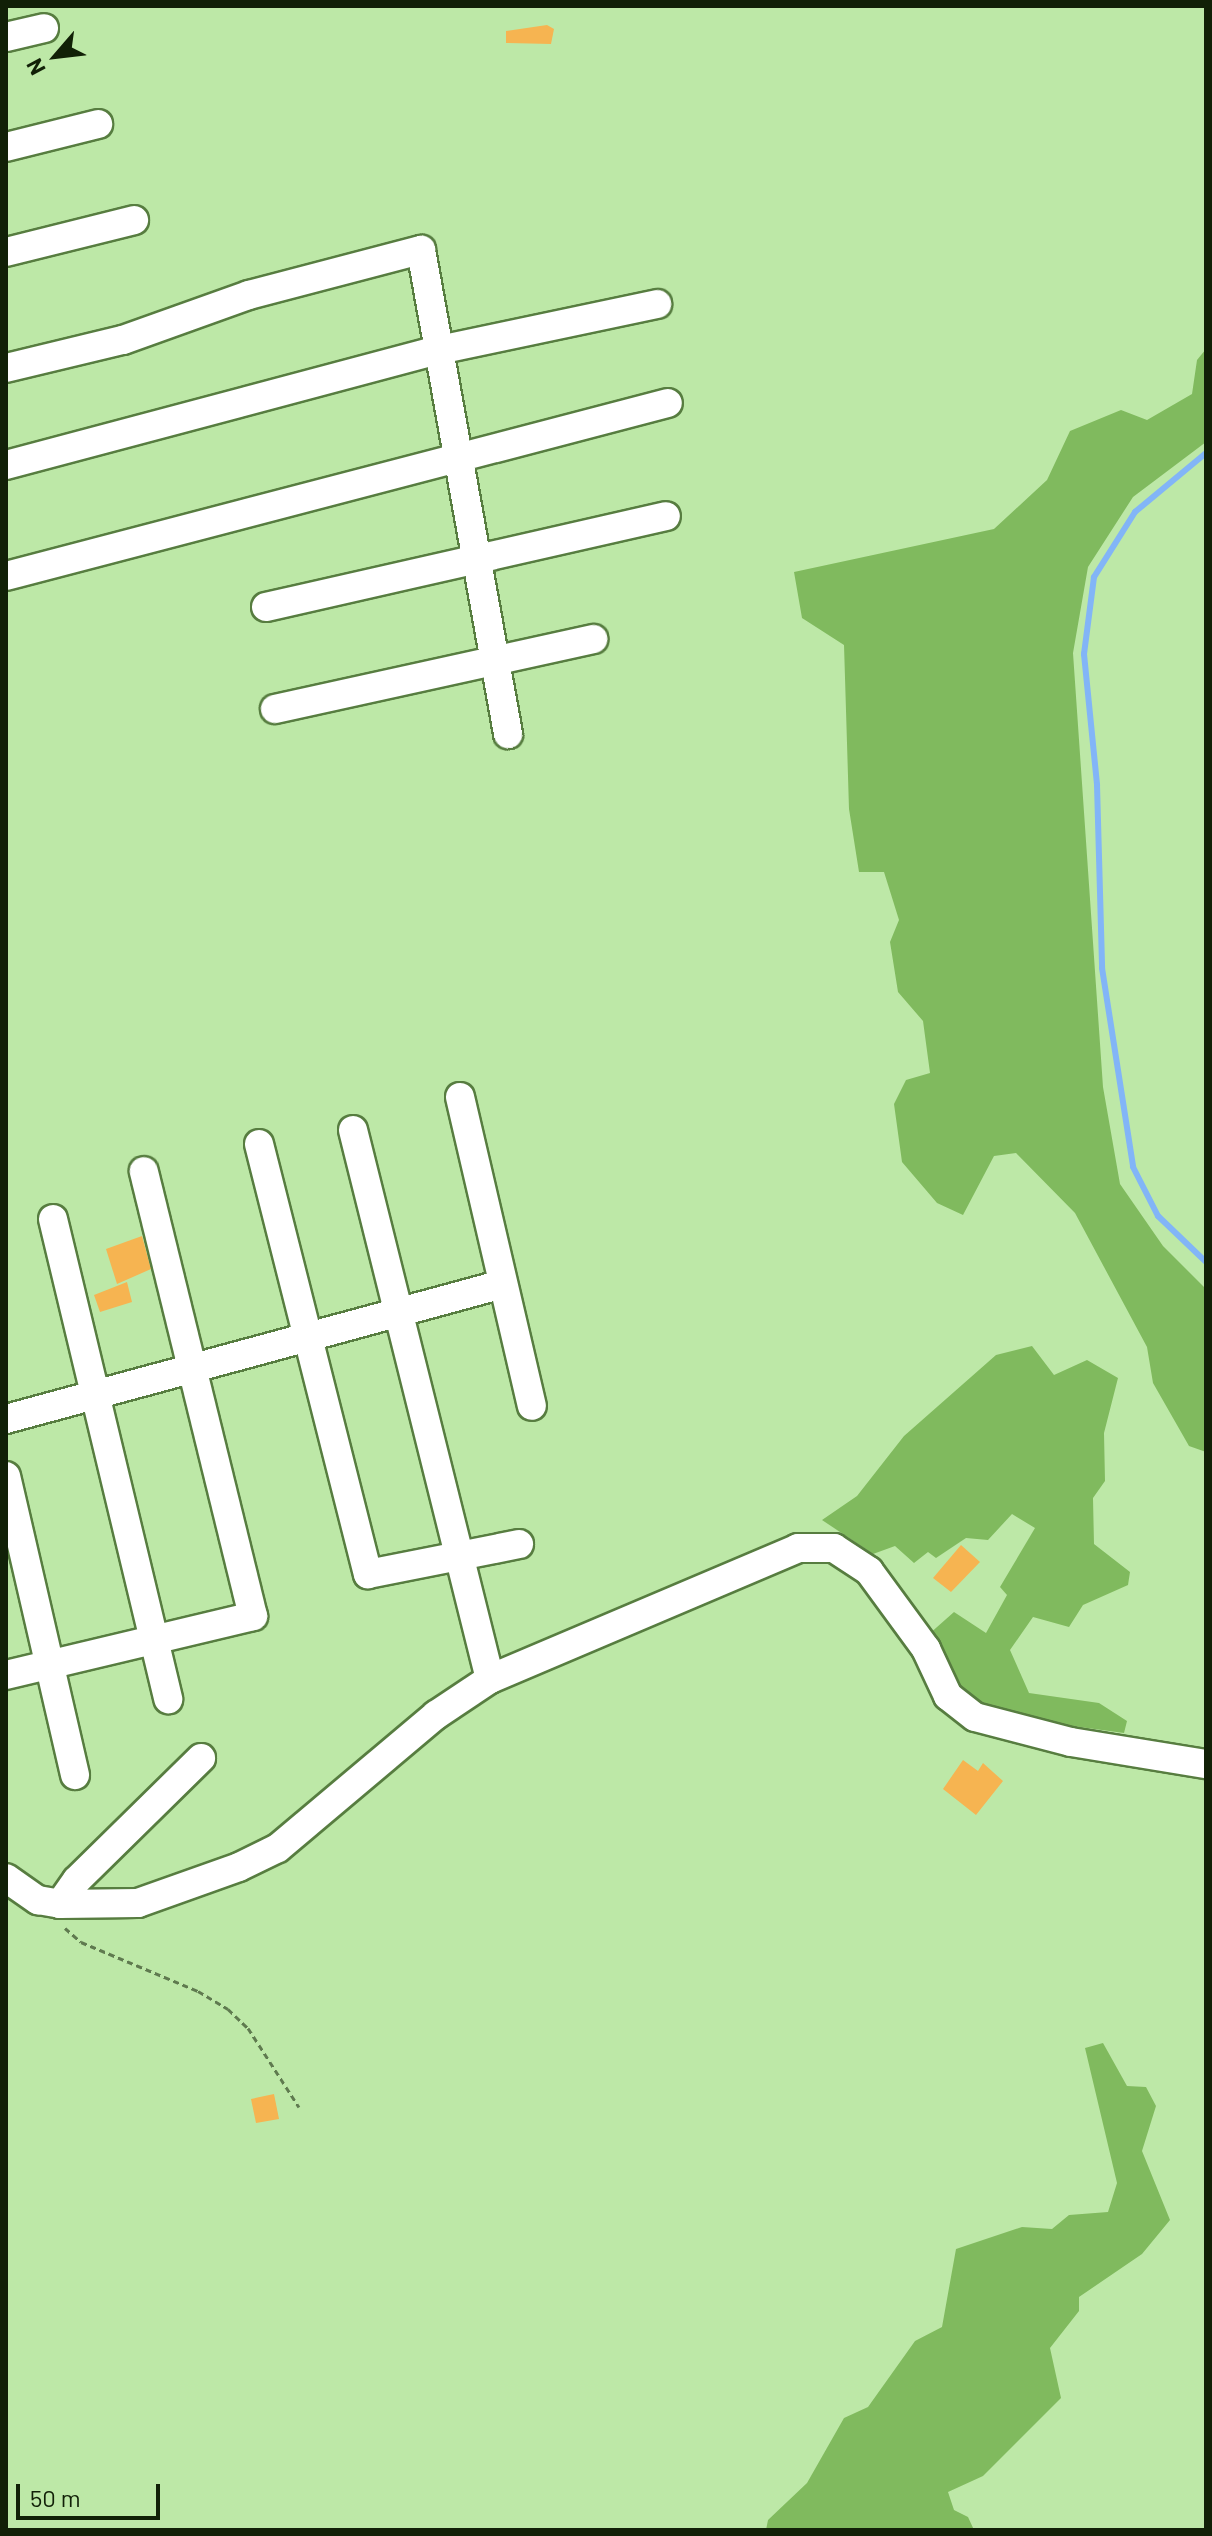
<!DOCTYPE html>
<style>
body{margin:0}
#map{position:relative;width:1212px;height:2536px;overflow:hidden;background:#bde8a7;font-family:Barlow,sans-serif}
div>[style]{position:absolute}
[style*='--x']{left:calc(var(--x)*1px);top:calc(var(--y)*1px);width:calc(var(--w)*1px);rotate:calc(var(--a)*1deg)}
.forest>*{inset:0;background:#80ba5e}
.stream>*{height:6px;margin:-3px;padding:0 3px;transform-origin:3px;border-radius:3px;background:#82b5f7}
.building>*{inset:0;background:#f6b451}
.path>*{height:3px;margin-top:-1.5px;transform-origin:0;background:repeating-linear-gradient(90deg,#5f7a4f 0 6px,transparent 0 10px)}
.roads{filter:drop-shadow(2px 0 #577d40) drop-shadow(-2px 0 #577d40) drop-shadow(0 2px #577d40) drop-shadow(0 -2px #577d40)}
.minor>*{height:28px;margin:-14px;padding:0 14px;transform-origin:14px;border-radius:14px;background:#fff}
span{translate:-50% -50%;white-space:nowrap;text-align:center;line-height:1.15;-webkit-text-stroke:6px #bde8a7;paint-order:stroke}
.frame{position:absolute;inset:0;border:8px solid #112007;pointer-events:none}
.north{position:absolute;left:16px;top:16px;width:80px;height:80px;-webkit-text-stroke:6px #bde8a7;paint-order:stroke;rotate:242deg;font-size:22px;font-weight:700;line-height:32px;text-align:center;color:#112007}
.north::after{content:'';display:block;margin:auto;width:28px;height:36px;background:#112007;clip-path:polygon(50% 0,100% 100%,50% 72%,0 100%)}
.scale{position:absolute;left:16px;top:2484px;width:144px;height:36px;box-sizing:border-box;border:4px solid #112007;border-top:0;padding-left:10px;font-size:24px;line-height:28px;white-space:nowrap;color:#112007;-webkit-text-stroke:6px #bde8a7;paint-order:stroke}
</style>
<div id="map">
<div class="forest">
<div style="clip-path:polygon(1206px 349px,1206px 442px,1133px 497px,1088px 567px,1073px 653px,1103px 1087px,1120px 1184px,1163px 1246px,1206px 1289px,1206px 1452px,1189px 1446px,1153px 1383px,1147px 1347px,1075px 1213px,1016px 1153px,994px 1156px,963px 1215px,937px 1203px,902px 1162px,894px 1104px,906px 1080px,930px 1073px,923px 1021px,898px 992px,890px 942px,899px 920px,884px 872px,859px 872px,849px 809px,844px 645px,802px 618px,794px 572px,994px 529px,1047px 480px,1070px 431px,1121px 410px,1147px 420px,1192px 394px,1197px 360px)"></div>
<div style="clip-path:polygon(1032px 1346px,1054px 1375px,1087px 1360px,1118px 1378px,1104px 1433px,1105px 1481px,1093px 1498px,1094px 1544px,1130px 1572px,1128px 1585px,1083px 1605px,1069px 1627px,1033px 1617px,1010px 1650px,1029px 1693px,1099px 1703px,1127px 1721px,1124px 1733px,1065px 1725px,974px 1702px,947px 1680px,928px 1635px,954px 1612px,986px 1633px,1007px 1595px,1000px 1587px,1035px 1528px,1012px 1514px,988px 1540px,966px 1538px,936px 1558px,928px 1552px,914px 1563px,895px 1546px,873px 1554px,822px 1520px,857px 1496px,904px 1436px,996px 1355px)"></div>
<div style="clip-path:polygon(1103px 2043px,1127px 2086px,1146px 2087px,1156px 2106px,1142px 2151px,1170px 2220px,1142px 2254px,1079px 2297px,1079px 2311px,1050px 2348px,1061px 2398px,983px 2476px,948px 2492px,954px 2510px,968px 2517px,974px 2530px,766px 2530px,768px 2520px,807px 2483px,844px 2418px,868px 2407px,915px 2341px,942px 2327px,956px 2249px,1022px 2227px,1052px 2229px,1069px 2215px,1108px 2212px,1117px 2183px,1085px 2048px)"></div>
</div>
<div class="stream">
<div style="--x:1206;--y:453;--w:92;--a:140.3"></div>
<div style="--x:1135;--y:512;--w:77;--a:122.2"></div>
<div style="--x:1094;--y:577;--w:78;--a:97.4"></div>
<div style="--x:1084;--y:654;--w:132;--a:84.3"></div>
<div style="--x:1097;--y:785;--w:183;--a:88.4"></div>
<div style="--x:1102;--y:968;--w:201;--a:81.1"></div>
<div style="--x:1133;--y:1167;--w:55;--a:63"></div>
<div style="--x:1158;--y:1216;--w:66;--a:43.8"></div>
</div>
<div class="building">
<div style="clip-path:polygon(547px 25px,554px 29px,551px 44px,506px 43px,506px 31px)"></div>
<div style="clip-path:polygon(142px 1236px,151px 1269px,117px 1284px,106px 1249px)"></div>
<div style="clip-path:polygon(127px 1282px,132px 1302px,100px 1312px,94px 1295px)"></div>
<div style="clip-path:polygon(961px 1545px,980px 1562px,951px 1592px,933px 1578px)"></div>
<div style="clip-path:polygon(963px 1760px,978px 1771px,983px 1763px,1003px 1781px,976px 1815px,943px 1789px)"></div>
<div style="clip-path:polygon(274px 2094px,279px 2119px,256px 2123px,251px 2099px)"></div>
</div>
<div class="path">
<div style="--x:65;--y:1928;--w:21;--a:41"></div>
<div style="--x:81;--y:1942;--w:127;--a:22.7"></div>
<div style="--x:198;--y:1991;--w:35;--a:31"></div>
<div style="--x:228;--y:2009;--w:28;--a:44"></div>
<div style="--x:248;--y:2028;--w:94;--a:57.2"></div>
</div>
<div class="roads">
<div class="minor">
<div style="--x:6;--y:37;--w:39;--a:-13"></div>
<div style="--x:6;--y:147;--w:95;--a:-14"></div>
<div style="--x:6;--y:252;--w:132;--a:-14"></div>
<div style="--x:6;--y:368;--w:120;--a:-13.5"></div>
<div style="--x:123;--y:340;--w:134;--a:-19.7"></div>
<div style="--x:249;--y:295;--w:178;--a:-14.7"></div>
<div style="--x:421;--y:250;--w:492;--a:79.8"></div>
<div style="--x:6;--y:465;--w:448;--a:-14.9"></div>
<div style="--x:439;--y:350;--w:223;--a:-11.9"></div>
<div style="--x:6;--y:576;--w:684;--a:-14.65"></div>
<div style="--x:266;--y:607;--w:410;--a:-12.8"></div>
<div style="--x:275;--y:709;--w:326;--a:-12.4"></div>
<div style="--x:460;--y:1097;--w:317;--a:76.9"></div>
<div style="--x:353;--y:1130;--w:566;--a:75.99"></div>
<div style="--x:259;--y:1144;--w:444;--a:75.8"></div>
<div style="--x:368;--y:1574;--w:154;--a:-11.2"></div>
<div style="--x:53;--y:1219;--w:494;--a:76.5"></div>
<div style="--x:6;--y:1419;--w:515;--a:-15.2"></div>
<div style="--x:6;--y:1476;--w:307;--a:77"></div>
<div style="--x:6;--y:1675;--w:254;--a:-13.4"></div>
<div style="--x:253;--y:1616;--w:458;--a:-103.8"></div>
<div style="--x:6;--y:1878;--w:39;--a:35"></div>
<div style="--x:38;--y:1900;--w:22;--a:10"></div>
<div style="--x:60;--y:1904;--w:78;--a:-0.7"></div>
<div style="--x:138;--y:1903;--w:107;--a:-19.6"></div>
<div style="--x:239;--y:1867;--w:43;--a:-26"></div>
<div style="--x:278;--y:1848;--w:207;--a:-40.1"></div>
<div style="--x:436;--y:1715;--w:65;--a:-33.7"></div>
<div style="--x:490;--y:1679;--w:335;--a:-23"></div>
<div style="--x:798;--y:1548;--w:36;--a:0"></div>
<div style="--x:834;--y:1548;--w:42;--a:33.3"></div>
<div style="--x:869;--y:1571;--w:97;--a:53.8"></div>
<div style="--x:926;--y:1649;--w:52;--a:64.9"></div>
<div style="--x:948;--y:1696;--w:34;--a:38"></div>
<div style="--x:975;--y:1717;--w:99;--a:14.6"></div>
<div style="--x:1071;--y:1742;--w:137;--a:9.3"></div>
<div style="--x:60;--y:1904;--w:29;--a:-55"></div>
<div style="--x:77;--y:1880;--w:174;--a:-44.5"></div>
</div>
</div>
<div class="frame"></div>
<div class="north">N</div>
<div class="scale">50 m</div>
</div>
